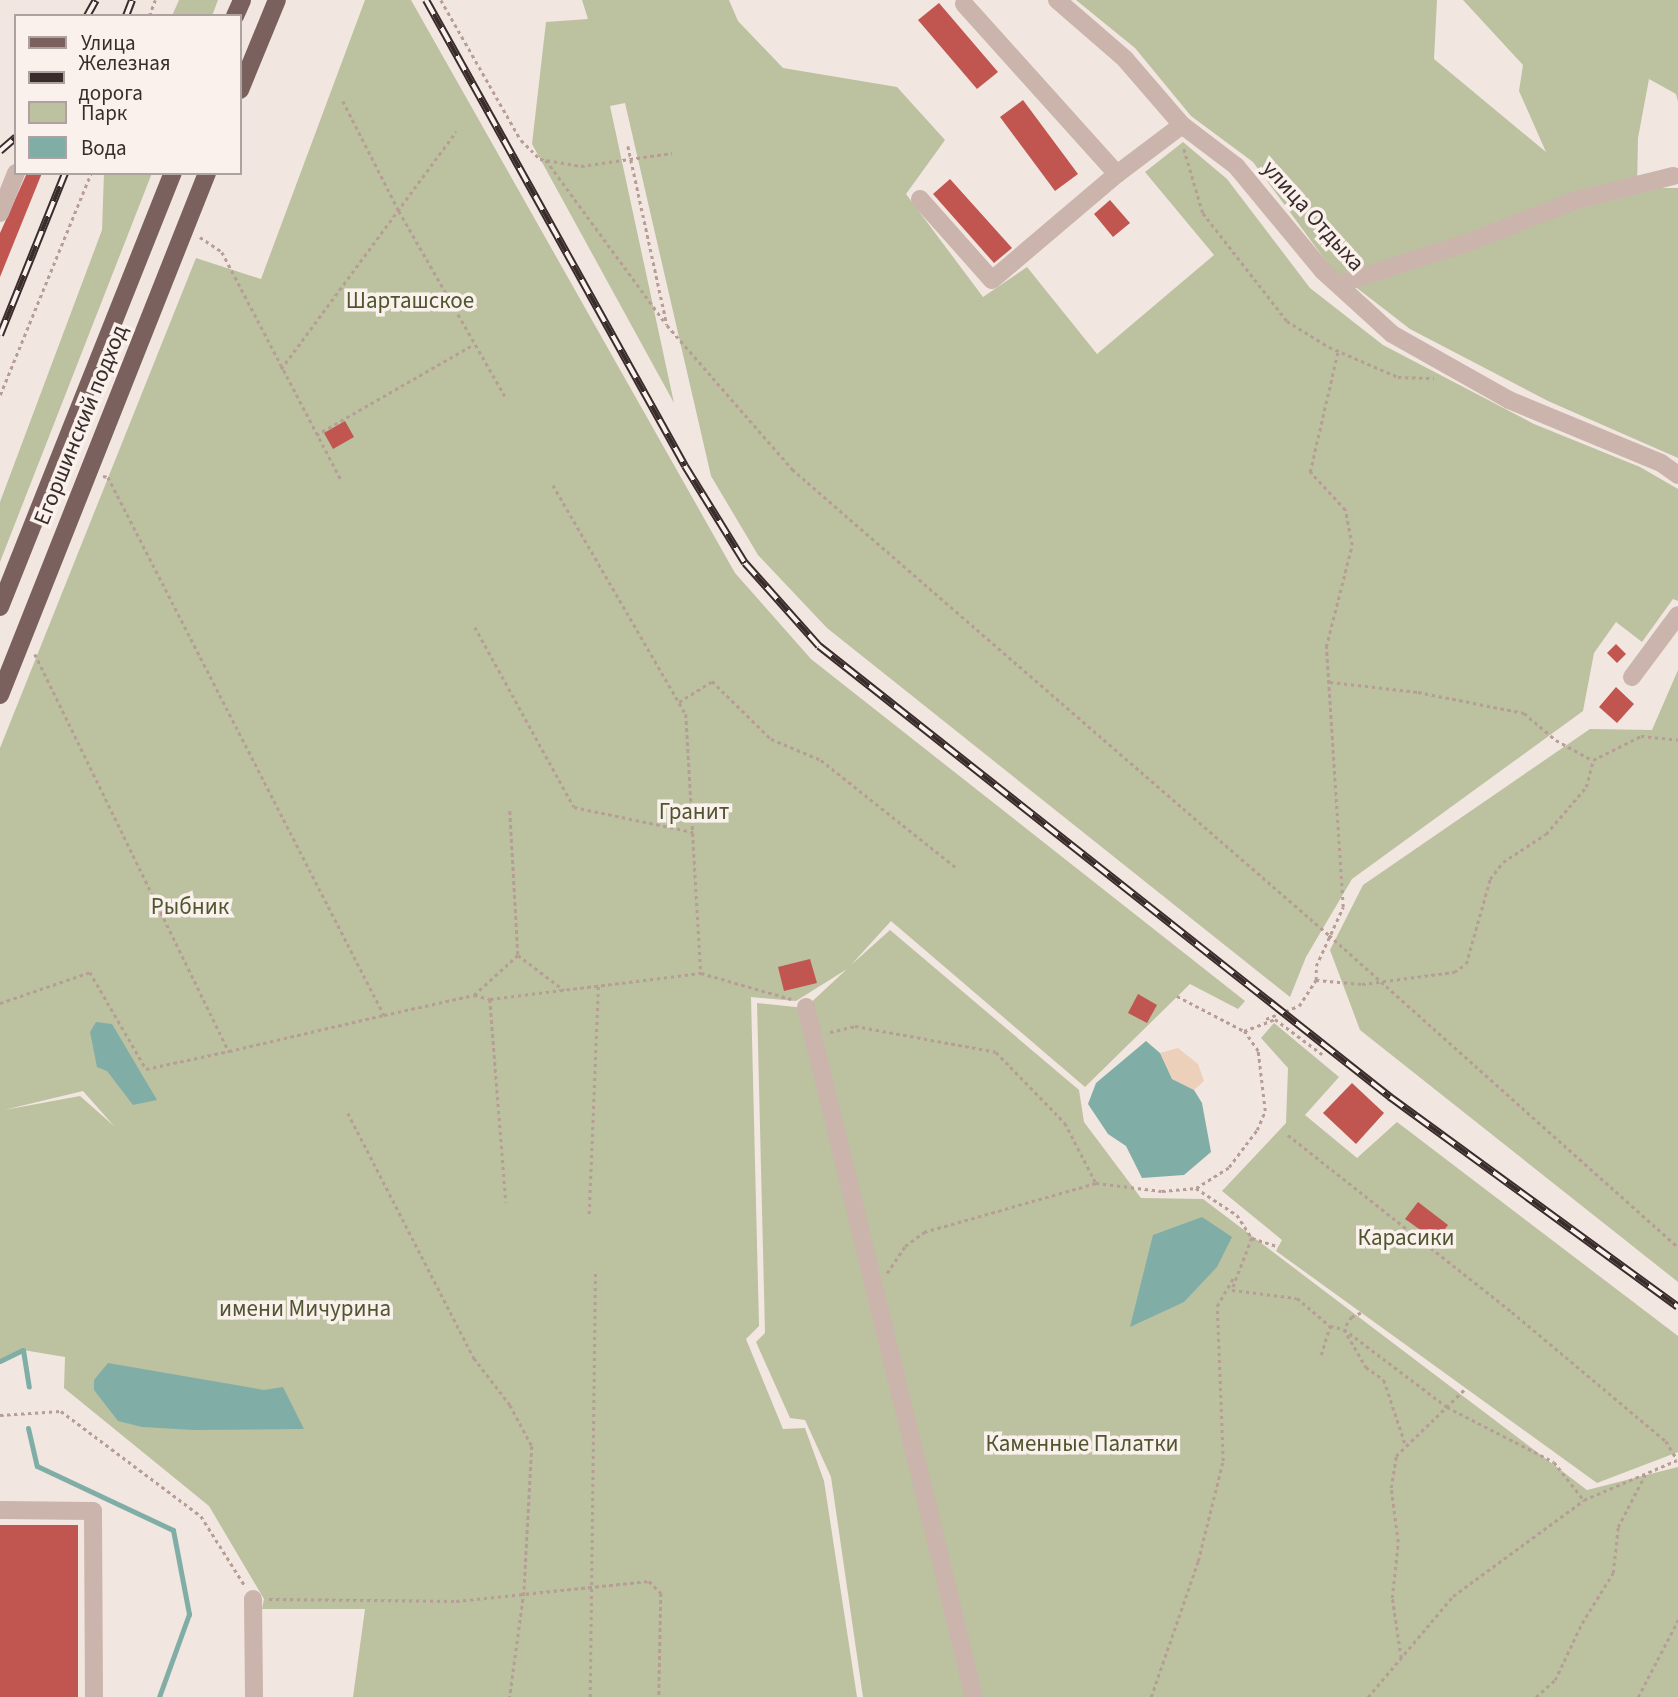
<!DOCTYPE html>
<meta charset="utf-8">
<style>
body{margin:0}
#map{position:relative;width:1678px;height:1697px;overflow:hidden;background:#f2e6e0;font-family:"Source Sans 3",sans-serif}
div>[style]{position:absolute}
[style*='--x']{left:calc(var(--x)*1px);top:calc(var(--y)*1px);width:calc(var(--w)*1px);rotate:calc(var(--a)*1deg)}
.green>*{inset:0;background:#bcc1a0}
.sand>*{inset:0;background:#ecd0b9}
.water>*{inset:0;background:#80aea7}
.stream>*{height:5px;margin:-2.5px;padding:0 2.5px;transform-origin:2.5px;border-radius:2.5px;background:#80aea7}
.building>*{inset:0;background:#c1554f}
.path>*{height:2.5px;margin-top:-1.25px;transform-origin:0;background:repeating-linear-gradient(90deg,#b69e96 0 3.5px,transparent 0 7px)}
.minor>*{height:18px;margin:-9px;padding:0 9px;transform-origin:9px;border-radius:9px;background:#cab4ac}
.major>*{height:18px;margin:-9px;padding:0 9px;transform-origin:9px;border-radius:9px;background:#7a615d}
.rail>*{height:8px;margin-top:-4px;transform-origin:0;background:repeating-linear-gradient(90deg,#faf1ed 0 16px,#392c2b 0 32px);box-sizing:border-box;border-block:2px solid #392c2b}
span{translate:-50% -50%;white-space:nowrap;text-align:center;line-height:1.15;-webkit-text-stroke:7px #faf1ed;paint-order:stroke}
.street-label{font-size:23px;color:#392c2b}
.park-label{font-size:23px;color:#4f562f}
.legend{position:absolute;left:14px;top:14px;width:228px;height:161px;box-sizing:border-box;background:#faf1ed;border:2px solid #ada29f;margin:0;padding:9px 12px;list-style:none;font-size:21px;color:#392c2b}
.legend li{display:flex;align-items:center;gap:14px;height:35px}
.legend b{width:35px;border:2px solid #ada29f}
</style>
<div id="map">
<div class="green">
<div style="clip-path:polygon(179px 0,218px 0,212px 16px,172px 16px)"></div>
<div style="clip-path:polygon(evenodd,365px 0,411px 0,735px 573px,811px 659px,1245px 1001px,1238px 1009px,1190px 984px,1085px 1087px,891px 921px,851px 965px,890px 930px,1079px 1090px,1084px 1122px,1141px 1198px,1203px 1199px,1587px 1490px,1678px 1467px,1678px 1697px,863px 1697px,831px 1477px,805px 1420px,790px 1418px,756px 1342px,765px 1333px,757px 1003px,805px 1008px,847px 969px,796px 1001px,751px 997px,759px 1326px,746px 1339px,783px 1429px,805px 1428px,824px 1481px,857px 1697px,353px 1697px,365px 1609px,262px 1609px,264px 1599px,209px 1506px,64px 1388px,65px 1357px,23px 1350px,0 1361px,0 748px,196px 258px,261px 279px,365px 0,83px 1091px,114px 1126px,80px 1096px,4px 1110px,83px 1091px)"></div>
<div style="clip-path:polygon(582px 0,729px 0,738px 21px,783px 68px,897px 87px,945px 140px,906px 194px,983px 297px,1027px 267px,1097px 354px,1214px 255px,1145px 172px,1183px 142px,1227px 179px,1310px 288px,1383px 345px,1534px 424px,1640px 467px,1678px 489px,1678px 601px,1673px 599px,1642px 642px,1616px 622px,1594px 653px,1583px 711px,1352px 879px,1306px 957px,1290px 997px,827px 628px,758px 555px,711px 476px,625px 103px,610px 106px,674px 403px,532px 144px,546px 22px,588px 19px)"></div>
<div style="clip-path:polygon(1076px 0,1437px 0,1434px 59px,1546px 152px,1519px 91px,1523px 65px,1463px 0,1678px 0,1678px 102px,1676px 94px,1649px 79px,1638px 138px,1637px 188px,1678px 188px,1678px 458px,1548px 401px,1410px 329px,1331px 268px,1253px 162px,1191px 116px,1135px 48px)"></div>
<div style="clip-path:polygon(104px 173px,152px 173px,0 562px,0 502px,102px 230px)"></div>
<div style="clip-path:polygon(1678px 670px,1678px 1282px,1360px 1030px,1330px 950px,1363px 885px,1590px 729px,1652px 730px)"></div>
<div style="clip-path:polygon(1274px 1023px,1339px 1077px,1305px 1115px,1357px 1158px,1397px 1122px,1678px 1336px,1678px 1452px,1597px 1483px,1276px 1251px,1282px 1240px,1222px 1191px,1286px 1123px,1288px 1068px,1261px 1038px)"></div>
</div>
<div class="sand">
<div style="clip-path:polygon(1178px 1048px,1198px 1064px,1204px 1081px,1194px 1090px,1172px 1079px,1160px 1053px)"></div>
</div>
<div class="water">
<div style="clip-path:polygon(96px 1022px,112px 1024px,157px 1100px,133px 1105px,107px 1071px,97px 1067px,90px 1032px)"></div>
<div style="clip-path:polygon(1146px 1041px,1160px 1053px,1172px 1079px,1194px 1090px,1202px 1103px,1211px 1152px,1184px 1175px,1142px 1178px,1126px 1146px,1108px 1134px,1088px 1104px,1096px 1083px)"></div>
<div style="clip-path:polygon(1202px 1217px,1232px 1237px,1217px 1267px,1184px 1302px,1130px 1327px,1153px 1235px)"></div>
<div style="clip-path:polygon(108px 1363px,264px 1390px,283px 1387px,304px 1429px,194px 1430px,142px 1427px,118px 1421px,94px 1390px,94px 1380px)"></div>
</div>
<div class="stream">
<div style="--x:0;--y:1361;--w:25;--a:-26"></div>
<div style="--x:23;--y:1350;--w:37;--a:81"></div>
<div style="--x:28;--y:1428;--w:39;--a:77"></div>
<div style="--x:37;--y:1466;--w:150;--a:25.2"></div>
<div style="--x:173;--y:1530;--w:86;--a:79.2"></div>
<div style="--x:189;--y:1614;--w:88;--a:109.9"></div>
</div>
<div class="building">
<div style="clip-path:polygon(939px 3px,998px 72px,977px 89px,918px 20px)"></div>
<div style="clip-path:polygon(1023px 100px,1078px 174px,1055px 191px,1000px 117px)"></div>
<div style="clip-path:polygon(27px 173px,42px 173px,0 277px,0 233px)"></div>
<div style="clip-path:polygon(950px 179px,1012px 248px,994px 263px,933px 194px)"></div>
<div style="clip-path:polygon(1110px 200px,1130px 223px,1113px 237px,1094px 214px)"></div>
<div style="clip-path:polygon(345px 421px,354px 437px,333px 449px,324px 433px)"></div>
<div style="clip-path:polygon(1616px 644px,1626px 654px,1617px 663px,1607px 653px)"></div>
<div style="clip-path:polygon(1616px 687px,1634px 704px,1617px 723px,1599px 707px)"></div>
<div style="clip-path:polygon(810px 959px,817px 983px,784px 991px,778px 967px)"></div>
<div style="clip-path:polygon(1138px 994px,1157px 1005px,1147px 1023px,1128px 1013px)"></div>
<div style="clip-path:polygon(1352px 1083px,1384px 1113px,1356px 1144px,1323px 1113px)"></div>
<div style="clip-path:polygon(1418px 1202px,1448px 1225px,1436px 1241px,1405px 1219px)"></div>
<div style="clip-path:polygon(0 1525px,78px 1525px,78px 1697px,0 1697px)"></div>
</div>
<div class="path">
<div style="--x:441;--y:0;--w:161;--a:60.3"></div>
<div style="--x:521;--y:140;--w:27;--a:45"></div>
<div style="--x:540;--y:159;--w:42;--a:9.7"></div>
<div style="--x:581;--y:166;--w:92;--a:-8.1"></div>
<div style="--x:149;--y:16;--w:17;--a:-69"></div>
<div style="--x:343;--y:101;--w:123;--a:63"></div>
<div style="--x:399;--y:211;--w:213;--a:60.2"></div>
<div style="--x:628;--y:146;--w:183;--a:77.7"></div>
<div style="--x:667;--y:325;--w:191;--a:49"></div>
<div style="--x:792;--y:469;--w:711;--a:40.95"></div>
<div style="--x:1329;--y:935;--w:468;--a:41.8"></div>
<div style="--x:1184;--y:149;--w:67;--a:73.5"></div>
<div style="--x:1203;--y:213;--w:137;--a:52.1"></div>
<div style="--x:1287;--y:321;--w:49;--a:31.8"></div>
<div style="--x:1329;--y:347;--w:75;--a:23.5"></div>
<div style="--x:1398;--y:377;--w:36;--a:2"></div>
<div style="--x:546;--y:160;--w:203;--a:53.8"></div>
<div style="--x:200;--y:237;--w:27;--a:34"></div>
<div style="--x:222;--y:252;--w:259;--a:62.4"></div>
<div style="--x:281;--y:369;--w:295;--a:-53.6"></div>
<div style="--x:0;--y:395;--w:240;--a:-67.7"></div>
<div style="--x:316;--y:435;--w:182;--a:-29.9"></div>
<div style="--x:103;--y:476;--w:5;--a:11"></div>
<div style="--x:108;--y:477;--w:605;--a:62.84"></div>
<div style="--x:384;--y:1015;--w:92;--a:-12.5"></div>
<div style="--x:474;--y:995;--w:16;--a:14"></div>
<div style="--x:490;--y:999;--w:213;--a:-7"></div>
<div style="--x:553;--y:485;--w:265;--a:59.9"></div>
<div style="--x:686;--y:714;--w:259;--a:86.7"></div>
<div style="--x:701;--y:973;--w:94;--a:16.1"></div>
<div style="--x:475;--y:627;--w:205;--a:61.2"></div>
<div style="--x:574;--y:807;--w:122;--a:11.9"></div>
<div style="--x:35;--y:654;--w:442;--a:64"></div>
<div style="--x:229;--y:1051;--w:159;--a:-13.1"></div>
<div style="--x:1330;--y:682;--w:89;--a:6.5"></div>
<div style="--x:1418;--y:692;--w:108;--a:11.2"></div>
<div style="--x:1524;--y:713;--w:42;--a:40.2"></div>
<div style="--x:1556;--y:740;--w:41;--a:29.1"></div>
<div style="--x:679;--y:702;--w:39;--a:-32"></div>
<div style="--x:712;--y:681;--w:83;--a:44.5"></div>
<div style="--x:771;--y:739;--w:54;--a:22.8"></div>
<div style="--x:821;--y:760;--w:175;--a:38.5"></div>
<div style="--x:510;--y:811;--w:144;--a:86.8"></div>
<div style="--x:518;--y:955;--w:58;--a:37.3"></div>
<div style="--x:1316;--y:980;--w:14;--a:-90"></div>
<div style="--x:1316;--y:966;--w:65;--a:-65.4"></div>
<div style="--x:1343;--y:907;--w:261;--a:-93.7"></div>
<div style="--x:1326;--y:647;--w:105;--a:-75.7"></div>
<div style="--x:1352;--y:545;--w:36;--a:-101"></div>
<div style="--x:1345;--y:510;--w:52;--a:-132.6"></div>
<div style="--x:1310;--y:472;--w:124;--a:-77"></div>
<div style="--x:474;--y:995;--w:59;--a:-42.3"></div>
<div style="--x:1177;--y:996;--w:76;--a:27.6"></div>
<div style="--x:490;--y:999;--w:204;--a:85.5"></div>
<div style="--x:0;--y:1003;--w:95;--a:-19"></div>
<div style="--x:90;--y:972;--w:112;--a:60"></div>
<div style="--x:146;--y:1069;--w:85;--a:-12.2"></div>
<div style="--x:1266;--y:1019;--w:35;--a:-22"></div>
<div style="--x:1299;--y:1006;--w:31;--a:-57"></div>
<div style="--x:1316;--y:980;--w:46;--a:5"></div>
<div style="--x:1362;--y:984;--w:93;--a:-7.4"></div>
<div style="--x:1454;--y:972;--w:14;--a:-34"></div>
<div style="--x:1466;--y:964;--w:88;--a:-74.2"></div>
<div style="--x:1490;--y:879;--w:21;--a:-53"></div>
<div style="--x:1503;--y:862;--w:51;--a:-33.1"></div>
<div style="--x:1546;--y:834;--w:62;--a:-49.6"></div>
<div style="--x:1586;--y:787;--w:28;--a:-75"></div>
<div style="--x:1593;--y:760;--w:54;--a:-26.6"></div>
<div style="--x:1641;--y:736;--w:37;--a:6"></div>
<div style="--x:830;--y:1032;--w:26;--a:-13"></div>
<div style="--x:855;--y:1026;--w:143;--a:10.4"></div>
<div style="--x:996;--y:1052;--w:99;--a:45.8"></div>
<div style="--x:1065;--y:1123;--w:68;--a:62.7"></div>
<div style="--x:348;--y:1113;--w:276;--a:62.8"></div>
<div style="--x:474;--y:1358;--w:59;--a:52.5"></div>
<div style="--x:510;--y:1405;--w:47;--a:61.8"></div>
<div style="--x:532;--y:1446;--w:146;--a:93.1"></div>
<div style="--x:524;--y:1592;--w:106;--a:97.6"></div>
<div style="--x:1288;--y:1135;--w:285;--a:38.3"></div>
<div style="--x:1512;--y:1312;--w:201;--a:40"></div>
<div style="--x:1666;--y:1441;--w:21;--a:59"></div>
<div style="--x:1196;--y:1188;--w:39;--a:-32"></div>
<div style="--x:1229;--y:1167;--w:46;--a:-52.9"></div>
<div style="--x:1257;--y:1130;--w:21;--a:-67"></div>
<div style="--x:1265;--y:1111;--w:60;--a:-96.7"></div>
<div style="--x:1258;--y:1051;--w:24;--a:-125"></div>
<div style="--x:1244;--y:1031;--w:33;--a:-21"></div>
<div style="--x:1275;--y:1019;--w:59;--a:36.7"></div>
<div style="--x:589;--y:1214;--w:228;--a:-87.7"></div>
<div style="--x:1252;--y:1238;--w:28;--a:18"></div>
<div style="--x:887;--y:1273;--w:32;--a:-56"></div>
<div style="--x:905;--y:1246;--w:24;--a:-36"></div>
<div style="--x:924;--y:1232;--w:179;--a:-15.9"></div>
<div style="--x:1096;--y:1183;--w:66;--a:6.9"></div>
<div style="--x:1162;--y:1191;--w:34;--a:-5"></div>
<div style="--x:1196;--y:1188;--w:49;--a:33.4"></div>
<div style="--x:1237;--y:1215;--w:27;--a:57"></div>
<div style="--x:1252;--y:1238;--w:56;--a:111"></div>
<div style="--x:1232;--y:1290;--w:65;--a:7"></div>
<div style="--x:1297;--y:1298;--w:43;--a:40.3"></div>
<div style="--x:1330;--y:1326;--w:14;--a:12"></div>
<div style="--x:1344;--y:1329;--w:44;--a:59.9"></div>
<div style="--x:1366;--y:1367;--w:22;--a:36"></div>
<div style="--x:1384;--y:1380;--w:66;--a:71.6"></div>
<div style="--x:1361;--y:1313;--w:10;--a:156"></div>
<div style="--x:1352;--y:1317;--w:14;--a:124"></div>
<div style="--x:1344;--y:1329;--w:129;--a:37.1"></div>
<div style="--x:1447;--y:1407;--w:120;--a:27.2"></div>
<div style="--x:1554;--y:1462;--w:47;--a:51.9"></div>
<div style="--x:1321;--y:1355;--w:30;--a:-73"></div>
<div style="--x:0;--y:1415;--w:61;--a:-3.8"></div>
<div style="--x:61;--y:1411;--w:175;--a:36.9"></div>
<div style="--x:201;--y:1516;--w:83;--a:57.8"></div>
<div style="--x:269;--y:1599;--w:187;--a:0.6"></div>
<div style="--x:456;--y:1601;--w:194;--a:-5.9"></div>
<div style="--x:649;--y:1581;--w:17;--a:45"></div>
<div style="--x:661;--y:1593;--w:104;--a:91.1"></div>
<div style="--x:1401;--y:1658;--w:61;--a:-98.5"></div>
<div style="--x:1392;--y:1598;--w:56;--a:-83.9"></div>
<div style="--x:1398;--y:1542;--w:54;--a:-97.4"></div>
<div style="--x:1391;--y:1488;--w:32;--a:-81"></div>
<div style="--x:1396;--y:1456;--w:98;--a:-44.2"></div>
<div style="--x:590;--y:1697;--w:425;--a:-89.3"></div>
<div style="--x:1151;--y:1697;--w:144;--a:-70.9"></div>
<div style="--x:1198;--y:1561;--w:103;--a:-76"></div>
<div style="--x:1223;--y:1461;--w:155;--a:-92.2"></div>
<div style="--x:1217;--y:1306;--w:34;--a:-60"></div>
<div style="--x:1368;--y:1697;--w:132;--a:-49.9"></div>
<div style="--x:1453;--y:1596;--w:162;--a:-36.2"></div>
<div style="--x:1584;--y:1500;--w:101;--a:-23.3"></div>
<div style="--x:1536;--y:1697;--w:25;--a:-42"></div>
<div style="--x:1555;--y:1680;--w:63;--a:-64.7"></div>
<div style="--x:1582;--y:1623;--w:59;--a:-58.2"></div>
<div style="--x:1613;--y:1573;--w:46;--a:-83.8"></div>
<div style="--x:1618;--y:1527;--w:59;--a:-62.6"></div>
<div style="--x:1638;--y:1697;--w:87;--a:-62.5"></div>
</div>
<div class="minor">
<div style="--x:1057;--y:0;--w:90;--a:40.9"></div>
<div style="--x:1125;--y:59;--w:87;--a:49.2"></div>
<div style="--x:1182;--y:125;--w:68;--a:37.2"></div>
<div style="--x:1236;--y:166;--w:136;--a:50.4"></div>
<div style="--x:1323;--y:271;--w:93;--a:42.4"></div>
<div style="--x:1392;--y:334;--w:134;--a:29.4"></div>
<div style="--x:1509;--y:400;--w:165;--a:22.5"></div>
<div style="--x:1661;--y:463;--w:21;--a:35"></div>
<div style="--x:964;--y:4;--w:229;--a:48"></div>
<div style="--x:920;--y:199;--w:108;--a:48.4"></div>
<div style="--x:992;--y:280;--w:164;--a:-40.3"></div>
<div style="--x:1117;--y:174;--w:81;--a:-37"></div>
<div style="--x:0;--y:213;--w:43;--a:-68.2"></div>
<div style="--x:1339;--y:284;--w:134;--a:-17.8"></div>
<div style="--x:1467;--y:243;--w:118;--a:-21.4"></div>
<div style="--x:1577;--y:200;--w:99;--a:-14"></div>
<div style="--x:1632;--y:677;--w:77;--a:-53.4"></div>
<div style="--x:806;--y:1007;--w:710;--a:76.32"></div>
<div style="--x:0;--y:1510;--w:93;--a:0.6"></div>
<div style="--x:93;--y:1511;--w:186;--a:89.7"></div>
<div style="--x:253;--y:1599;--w:98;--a:89.4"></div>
</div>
<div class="major">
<div style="--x:235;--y:16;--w:17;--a:-66"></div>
<div style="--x:240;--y:90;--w:97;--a:-67.7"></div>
<div style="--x:0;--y:607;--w:467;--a:-68.3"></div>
<div style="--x:0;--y:695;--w:562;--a:-68.37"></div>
</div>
<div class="rail">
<div style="--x:426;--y:0;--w:533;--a:60.93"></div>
<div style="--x:685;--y:466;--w:114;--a:58.3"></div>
<div style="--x:745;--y:563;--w:111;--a:48.3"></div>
<div style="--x:819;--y:646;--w:728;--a:38.3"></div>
<div style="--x:1390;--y:1097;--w:356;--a:36.1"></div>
<div style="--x:87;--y:16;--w:18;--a:-61"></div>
<div style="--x:126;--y:16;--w:17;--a:-69"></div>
<div style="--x:0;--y:151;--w:21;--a:-41"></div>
<div style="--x:0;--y:335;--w:175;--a:-68.1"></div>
</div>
<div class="street-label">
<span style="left:1313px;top:216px;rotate:48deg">улица Отдыха</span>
<span style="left:81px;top:425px;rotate:-68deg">Егоршинский подход</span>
</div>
<div class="park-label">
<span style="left:410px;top:301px">Шарташское</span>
<span style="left:694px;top:812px">Гранит</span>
<span style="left:190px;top:907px">Рыбник</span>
<span style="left:1406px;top:1238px">Карасики</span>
<span style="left:305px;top:1309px">имени Мичурина</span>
<span style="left:1082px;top:1444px">Каменные Палатки</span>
</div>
<ul class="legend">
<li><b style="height:9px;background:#7a615d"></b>Улица</li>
<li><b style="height:9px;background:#392c2b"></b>Железная дорога</li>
<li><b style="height:19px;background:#bcc1a0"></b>Парк</li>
<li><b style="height:19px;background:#80aea7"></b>Вода</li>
</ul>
</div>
